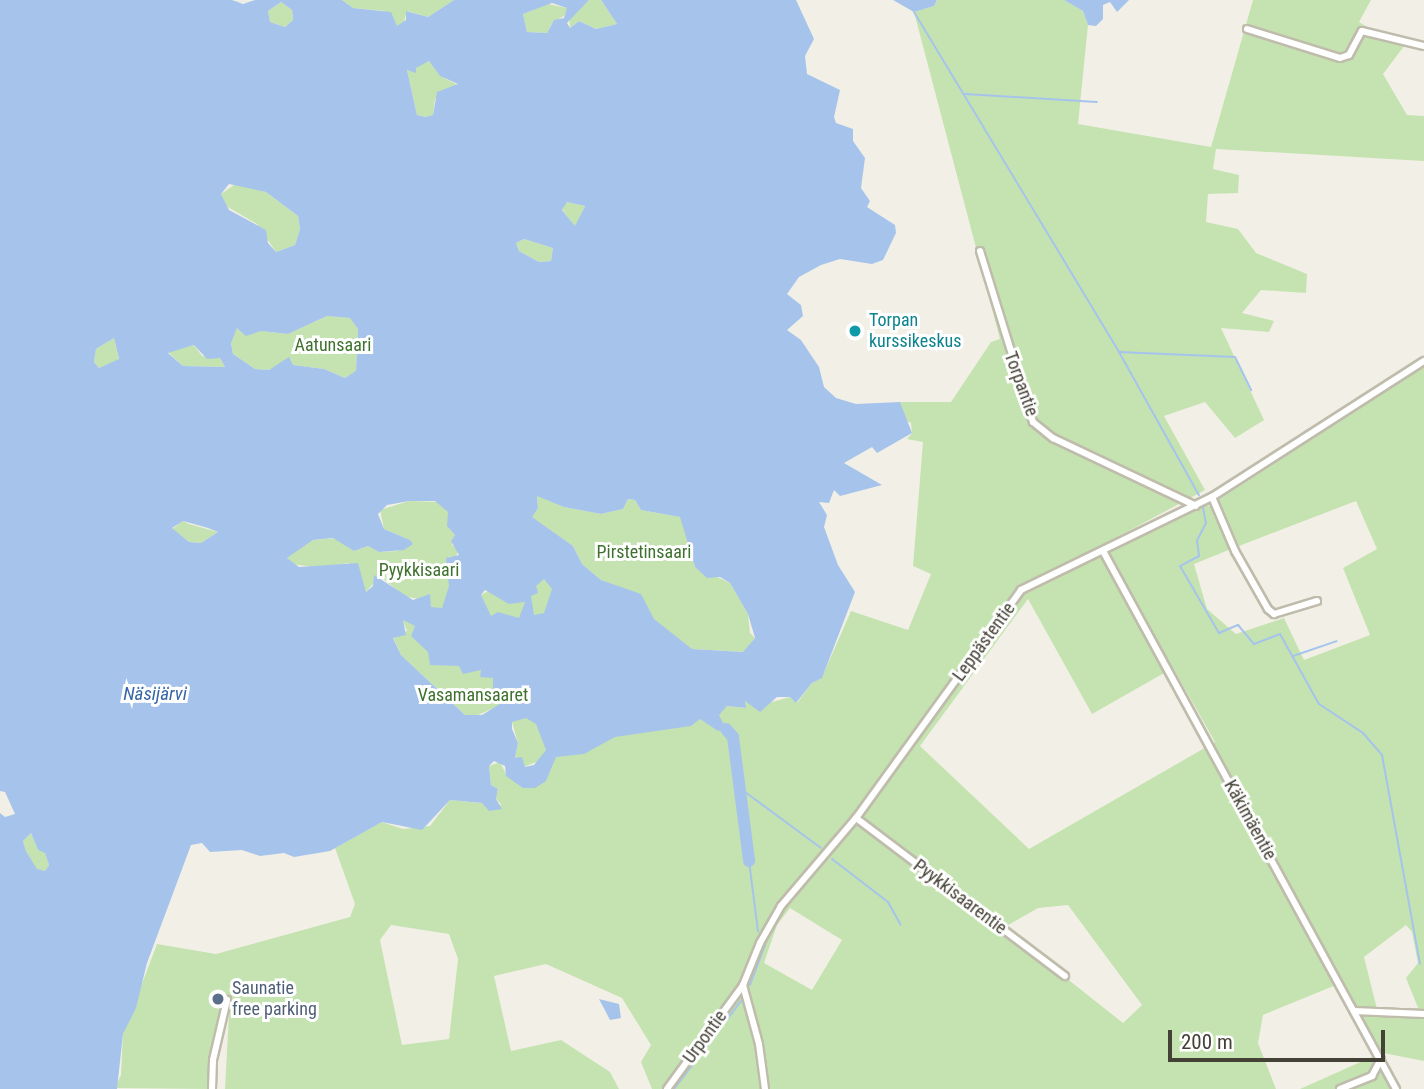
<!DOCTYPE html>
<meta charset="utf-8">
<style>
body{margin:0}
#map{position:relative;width:1424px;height:1089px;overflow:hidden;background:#f2f0e6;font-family:"Roboto Condensed",sans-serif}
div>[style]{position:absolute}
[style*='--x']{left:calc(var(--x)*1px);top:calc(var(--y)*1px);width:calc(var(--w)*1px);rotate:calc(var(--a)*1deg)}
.green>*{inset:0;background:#c5e3b1}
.water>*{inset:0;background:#a6c4eb}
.stream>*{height:2px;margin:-1px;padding:0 1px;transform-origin:1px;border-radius:1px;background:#a6c4eb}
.river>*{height:12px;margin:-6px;padding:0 6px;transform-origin:6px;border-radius:6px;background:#a6c4eb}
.roads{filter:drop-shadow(2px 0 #bfbcac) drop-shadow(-2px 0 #bfbcac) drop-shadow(0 2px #bfbcac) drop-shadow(0 -2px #bfbcac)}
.minor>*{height:6px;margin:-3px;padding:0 3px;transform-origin:3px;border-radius:3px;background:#fff}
.dots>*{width:19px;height:19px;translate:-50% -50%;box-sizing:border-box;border:4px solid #fff;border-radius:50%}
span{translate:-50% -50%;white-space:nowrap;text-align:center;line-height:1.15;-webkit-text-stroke:6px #fff;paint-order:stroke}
.culture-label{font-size:18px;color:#0d838f}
.left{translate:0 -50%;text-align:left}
.park-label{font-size:18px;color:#3d712d}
.street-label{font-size:18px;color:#444136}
.service-label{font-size:18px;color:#4e5e75}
.water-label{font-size:19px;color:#3766a8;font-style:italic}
.scale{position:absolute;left:1168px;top:1030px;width:217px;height:32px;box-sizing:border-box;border:4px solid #444136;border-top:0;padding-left:9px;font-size:21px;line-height:24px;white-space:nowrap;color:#444136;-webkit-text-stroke:5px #fff;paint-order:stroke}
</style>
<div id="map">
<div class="green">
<div style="clip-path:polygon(342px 0,454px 0,428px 17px,407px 11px,403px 25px,397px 26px,385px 11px,353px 8px)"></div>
<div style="clip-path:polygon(589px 0,601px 0,617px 24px,596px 29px,579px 21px,570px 28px,569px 18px)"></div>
<div style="clip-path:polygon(evenodd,937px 0,1064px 0,1083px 11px,1088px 25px,1078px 124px,1211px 147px,1253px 0,1389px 0,1371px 0,1359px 22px,1377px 33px,1408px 41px,1383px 74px,1407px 115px,1424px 116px,1424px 161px,1216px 149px,1213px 169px,1239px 175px,1238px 193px,1208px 194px,1206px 222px,1238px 229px,1256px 253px,1307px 274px,1306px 293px,1261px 290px,1242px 313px,1274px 321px,1269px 332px,1221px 328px,1264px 420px,1235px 438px,1205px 402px,1164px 416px,1205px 490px,1108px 542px,1113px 551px,1206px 505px,1213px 507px,1231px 549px,1194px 564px,1207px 609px,1236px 634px,1284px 618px,1304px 660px,1370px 635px,1343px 568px,1377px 549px,1356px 501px,1239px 546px,1218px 500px,1424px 367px,1424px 1061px,1383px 1053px,1400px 1089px,1300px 1089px,1374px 1056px,1336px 985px,1263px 1015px,1258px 1043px,1276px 1089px,652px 1089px,641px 1062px,651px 1045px,622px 998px,546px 964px,494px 976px,511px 1051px,561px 1040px,610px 1072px,619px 1089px,225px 1089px,230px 995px,212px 995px,211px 1005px,224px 1007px,211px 1047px,208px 1089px,115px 1088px,121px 1075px,123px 1034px,157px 944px,216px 954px,350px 917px,355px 904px,335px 848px,382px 822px,403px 829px,430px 826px,450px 800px,502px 805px,496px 799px,498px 789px,491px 785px,489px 766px,500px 762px,507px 776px,524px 788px,536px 762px,524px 767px,515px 758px,518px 743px,512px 722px,491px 709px,474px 717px,465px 715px,401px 655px,393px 637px,407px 631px,402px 619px,415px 625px,418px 599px,404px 596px,380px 576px,366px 592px,348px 563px,321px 568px,291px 564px,287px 557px,313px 540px,339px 538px,354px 551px,368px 546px,379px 552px,398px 551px,410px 540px,384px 529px,380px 510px,409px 501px,439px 502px,448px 512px,449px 528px,455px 535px,452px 545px,459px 550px,455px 558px,449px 556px,481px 595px,523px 572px,544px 579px,700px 719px,709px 722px,727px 706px,745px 708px,744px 701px,757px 706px,790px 697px,797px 703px,812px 683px,822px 677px,851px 611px,908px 630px,931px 574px,913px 566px,923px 442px,907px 439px,912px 433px,911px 423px,904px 420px,900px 402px,951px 402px,991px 342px,1000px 339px,914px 12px,934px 6px,937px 0,1028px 599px,1092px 714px,1173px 668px,1215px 742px,1029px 849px,920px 746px,1028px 599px,937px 0,1068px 905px,1142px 1005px,1123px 1023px,1003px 928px,1038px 908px,1068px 905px,937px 0,790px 908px,842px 940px,812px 990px,764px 963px,777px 925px,790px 908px,937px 0,391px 925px,449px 934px,458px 959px,449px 1039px,402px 1045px,380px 940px,391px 925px,937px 0,1406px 925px,1412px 932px,1418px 963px,1406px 978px,1419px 1010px,1377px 1009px,1364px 957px,1406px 925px)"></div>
<div style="clip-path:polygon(281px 2px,292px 10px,293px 20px,285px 27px,270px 22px,268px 11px)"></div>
<div style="clip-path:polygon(548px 4px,567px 8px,567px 14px,552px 23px,547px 33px,527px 32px,523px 14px)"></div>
<div style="clip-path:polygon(429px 61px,444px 78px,458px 85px,435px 99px,433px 115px,425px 117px,417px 115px,407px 70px)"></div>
<div style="clip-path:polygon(237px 183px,266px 192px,298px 216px,300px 229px,295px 245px,276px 252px,257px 224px,226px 206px,221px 194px)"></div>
<div style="clip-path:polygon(567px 202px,585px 206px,575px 227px,562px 209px)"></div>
<div style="clip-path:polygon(524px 239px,553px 248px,551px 261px,539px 262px,519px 251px,516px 243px)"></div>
<div style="clip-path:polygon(327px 316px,351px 318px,358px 329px,356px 372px,345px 378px,324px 369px,293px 365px,290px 360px,269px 370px,255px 369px,233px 354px,231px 342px,237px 328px,288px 334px)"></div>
<div style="clip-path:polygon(114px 338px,119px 360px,99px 368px,94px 362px,96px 349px)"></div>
<div style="clip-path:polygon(194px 345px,202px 356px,220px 358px,225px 367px,183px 366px,168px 352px)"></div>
<div style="clip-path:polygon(537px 495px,564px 507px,601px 514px,623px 509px,628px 499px,635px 500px,641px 510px,681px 517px,695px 567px,730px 583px,748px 614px,750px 633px,755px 638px,744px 652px,692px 649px,666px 655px,616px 586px,601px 580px,582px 564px,573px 546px,531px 517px,538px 508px)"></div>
<div style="clip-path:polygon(183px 521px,189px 524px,218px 532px,201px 543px,189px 542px,172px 529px)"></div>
<div style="clip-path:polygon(31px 833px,38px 850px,45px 852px,49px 865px,45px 871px,37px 870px,26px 851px,23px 841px)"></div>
</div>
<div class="water">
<div style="clip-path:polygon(evenodd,0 0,232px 0,243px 4px,255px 0,342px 0,353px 8px,391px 12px,397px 26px,406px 20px,406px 11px,428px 17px,454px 0,589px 0,567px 23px,570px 28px,579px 21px,596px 29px,617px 24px,601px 0,796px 0,814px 39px,805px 56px,807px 74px,840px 90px,834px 117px,836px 123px,853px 129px,853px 141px,865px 158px,861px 188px,870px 201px,867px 207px,895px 225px,896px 233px,883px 260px,872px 264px,840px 259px,821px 265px,799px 277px,787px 294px,801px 305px,803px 316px,787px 330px,801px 340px,819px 367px,824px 387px,836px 398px,856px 404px,900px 402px,912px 433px,877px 453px,872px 447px,844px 463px,882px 485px,840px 496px,834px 490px,829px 503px,819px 502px,827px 515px,824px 527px,838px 565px,855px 592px,822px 678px,812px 683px,796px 703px,790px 697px,777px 697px,760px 712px,745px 701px,746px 708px,727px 706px,719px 715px,726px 729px,718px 731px,700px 719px,691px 726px,615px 737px,584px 754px,556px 757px,546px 781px,535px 788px,523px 788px,506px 776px,505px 766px,494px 761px,489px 766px,491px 785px,498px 789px,496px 799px,502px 809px,489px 811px,482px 803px,450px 800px,422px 830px,382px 822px,330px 851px,294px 857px,284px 853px,260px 856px,242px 850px,210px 852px,202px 843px,191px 845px,147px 963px,136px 1008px,123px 1034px,117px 1089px,0 1089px,0 813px,5px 817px,15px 814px,5px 792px,0 791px,0 0,281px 2px,292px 10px,293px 20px,285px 27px,270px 22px,268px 11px,281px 2px,0 0,552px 3px,567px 8px,564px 18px,554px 20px,547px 33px,527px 32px,523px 14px,552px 3px,0 0,429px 61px,440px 76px,458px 84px,437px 92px,433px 115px,425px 117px,417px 115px,407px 70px,416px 73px,416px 68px,429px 61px,0 0,229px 184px,266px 192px,298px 216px,300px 229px,295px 245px,276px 252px,268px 243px,266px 230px,229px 210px,221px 194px,229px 184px,0 0,567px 202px,585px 206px,575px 226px,562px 210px,567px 202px,0 0,524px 239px,553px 248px,551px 261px,539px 262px,519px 251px,516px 243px,524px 239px,0 0,327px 316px,350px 318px,358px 329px,356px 371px,345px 378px,324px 369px,293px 365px,289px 357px,269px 370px,255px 369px,233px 354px,231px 343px,237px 328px,246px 336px,261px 331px,288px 334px,327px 316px,0 0,114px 338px,119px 359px,99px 368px,94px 362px,96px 349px,114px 338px,0 0,194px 345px,207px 359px,220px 358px,225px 367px,183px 366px,168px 353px,194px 345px,0 0,537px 496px,564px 507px,601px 514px,623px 509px,628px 499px,635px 500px,641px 510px,680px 517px,695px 567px,707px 578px,720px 577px,730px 583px,748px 614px,755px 638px,743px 652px,692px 649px,654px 619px,641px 594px,601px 580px,582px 564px,573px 546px,532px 517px,538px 508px,537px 496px,0 0,409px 501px,435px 501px,448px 512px,447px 526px,455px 535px,451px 541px,459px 555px,446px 558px,449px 586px,442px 608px,431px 607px,430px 594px,413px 600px,374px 575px,373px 586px,366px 592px,358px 563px,299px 567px,287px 558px,313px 540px,333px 538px,354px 551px,368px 546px,379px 552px,404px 550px,413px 544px,410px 540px,384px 529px,378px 514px,387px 505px,409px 501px,0 0,183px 521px,208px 528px,218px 532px,201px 543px,189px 542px,172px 528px,183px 521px,0 0,544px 579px,552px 589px,544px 613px,534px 615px,531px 596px,538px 593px,536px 586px,544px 579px,0 0,485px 590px,509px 604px,525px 602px,519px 618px,498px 612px,491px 616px,481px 595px,485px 590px,0 0,403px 620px,415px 626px,411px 636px,428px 652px,430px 665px,459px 666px,463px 674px,481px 670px,480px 677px,493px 678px,493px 689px,506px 700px,482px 715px,465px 715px,401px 655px,393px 638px,406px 635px,403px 620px,0 0,526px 718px,536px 724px,546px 750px,534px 765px,525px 767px,522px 757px,515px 758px,518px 743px,512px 729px,512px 722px,526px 718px,0 0,31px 833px,38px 850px,45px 853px,49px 865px,45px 871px,37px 869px,26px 851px,23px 841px,31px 833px)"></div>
<div style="clip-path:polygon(893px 0,937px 0,934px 6px,914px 12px)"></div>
<div style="clip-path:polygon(1064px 0,1129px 0,1117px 12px,1110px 2px,1103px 5px,1103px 19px,1096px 26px,1088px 25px,1083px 11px)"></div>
<div style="clip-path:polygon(599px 999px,619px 1004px,621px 1018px,610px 1020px)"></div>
</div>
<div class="stream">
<div style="--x:914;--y:12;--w:397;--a:58.9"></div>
<div style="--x:1119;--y:352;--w:164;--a:60.8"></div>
<div style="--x:965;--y:94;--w:132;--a:3.5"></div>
<div style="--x:1119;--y:352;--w:116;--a:2.5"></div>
<div style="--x:1235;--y:357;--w:37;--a:64"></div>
<div style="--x:1203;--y:508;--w:15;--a:79"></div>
<div style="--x:1206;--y:523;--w:20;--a:117"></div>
<div style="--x:1197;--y:541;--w:15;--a:82"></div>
<div style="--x:1199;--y:556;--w:21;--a:152"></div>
<div style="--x:1180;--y:566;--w:78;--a:59.8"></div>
<div style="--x:1219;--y:633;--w:21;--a:-23"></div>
<div style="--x:1238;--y:625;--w:25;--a:50"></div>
<div style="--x:1254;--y:644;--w:28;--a:-21"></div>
<div style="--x:1280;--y:634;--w:80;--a:60.9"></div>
<div style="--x:1319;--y:704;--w:53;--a:33.4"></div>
<div style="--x:1363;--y:733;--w:29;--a:49"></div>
<div style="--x:1382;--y:755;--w:212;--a:79.7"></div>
<div style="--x:1293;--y:656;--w:46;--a:-18.8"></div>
<div style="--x:741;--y:789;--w:99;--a:36.4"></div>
<div style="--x:832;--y:859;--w:71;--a:37.5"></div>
<div style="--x:888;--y:902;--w:26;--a:61"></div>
<div style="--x:749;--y:861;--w:71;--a:82.7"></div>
<div style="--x:750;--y:985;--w:43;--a:-69.4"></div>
<div style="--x:674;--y:1089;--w:111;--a:-52.7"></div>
</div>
<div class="river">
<div style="--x:726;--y:729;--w:11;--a:49"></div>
<div style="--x:733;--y:737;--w:125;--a:82.6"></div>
</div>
<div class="roads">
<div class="minor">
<div style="--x:1247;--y:29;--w:97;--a:17.3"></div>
<div style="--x:1340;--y:58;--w:9;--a:-18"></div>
<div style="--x:1349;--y:55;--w:27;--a:-62"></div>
<div style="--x:1362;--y:31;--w:64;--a:13.6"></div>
<div style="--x:980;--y:251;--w:179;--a:72.8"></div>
<div style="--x:1033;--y:422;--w:26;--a:39"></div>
<div style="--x:1053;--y:438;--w:158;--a:25.4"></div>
<div style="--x:1212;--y:497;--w:59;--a:66.9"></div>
<div style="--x:1235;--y:551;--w:67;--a:60.4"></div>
<div style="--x:1268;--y:609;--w:8;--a:40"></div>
<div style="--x:1274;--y:614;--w:45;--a:-16.8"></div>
<div style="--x:1103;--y:551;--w:613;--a:61.43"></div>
<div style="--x:856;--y:818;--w:262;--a:37.1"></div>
<div style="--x:1354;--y:1011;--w:70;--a:2.5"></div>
<div style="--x:212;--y:1089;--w:29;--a:-88"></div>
<div style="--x:213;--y:1060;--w:62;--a:-76.9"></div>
<div style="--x:667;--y:1089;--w:129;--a:-53.8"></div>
<div style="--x:765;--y:1089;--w:45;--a:-97.6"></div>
<div style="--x:759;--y:1044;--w:61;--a:-105.2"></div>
<div style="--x:743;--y:985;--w:45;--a:-68"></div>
<div style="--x:760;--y:943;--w:43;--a:-60.4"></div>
<div style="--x:781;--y:906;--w:116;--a:-49.6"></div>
<div style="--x:856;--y:818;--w:281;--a:-54.1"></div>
<div style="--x:1021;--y:590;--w:212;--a:-26"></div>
<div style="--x:1212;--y:497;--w:252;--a:-32.7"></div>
<div style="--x:1340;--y:1089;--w:35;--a:-22"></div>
<div style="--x:1372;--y:1076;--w:19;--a:-62"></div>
</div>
</div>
<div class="dots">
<div style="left:855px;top:331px;background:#0f9aa8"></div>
<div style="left:218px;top:999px;background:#5c6f8a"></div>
</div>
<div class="culture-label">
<span class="left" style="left:869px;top:331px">Torpan<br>kurssikeskus</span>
</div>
<div class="park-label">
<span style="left:333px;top:345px">Aatunsaari</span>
<span style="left:644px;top:552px">Pirstetinsaari</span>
<span style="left:419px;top:570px">Pyykkisaari</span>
<span style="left:473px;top:695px">Vasamansaaret</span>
</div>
<div class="street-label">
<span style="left:1021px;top:384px;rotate:70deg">Torpantie</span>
<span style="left:984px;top:642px;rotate:-54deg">Leppästentie</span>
<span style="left:1250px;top:820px;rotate:61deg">Käkimäentie</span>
<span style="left:960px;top:897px;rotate:37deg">Pyykkisaarentie</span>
<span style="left:705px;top:1037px;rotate:-54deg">Urpontie</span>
</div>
<div class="service-label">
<span class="left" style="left:232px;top:999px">Saunatie<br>free parking</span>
</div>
<div class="water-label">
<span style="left:155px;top:694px">Näsijärvi</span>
</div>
<div class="scale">200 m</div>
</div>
